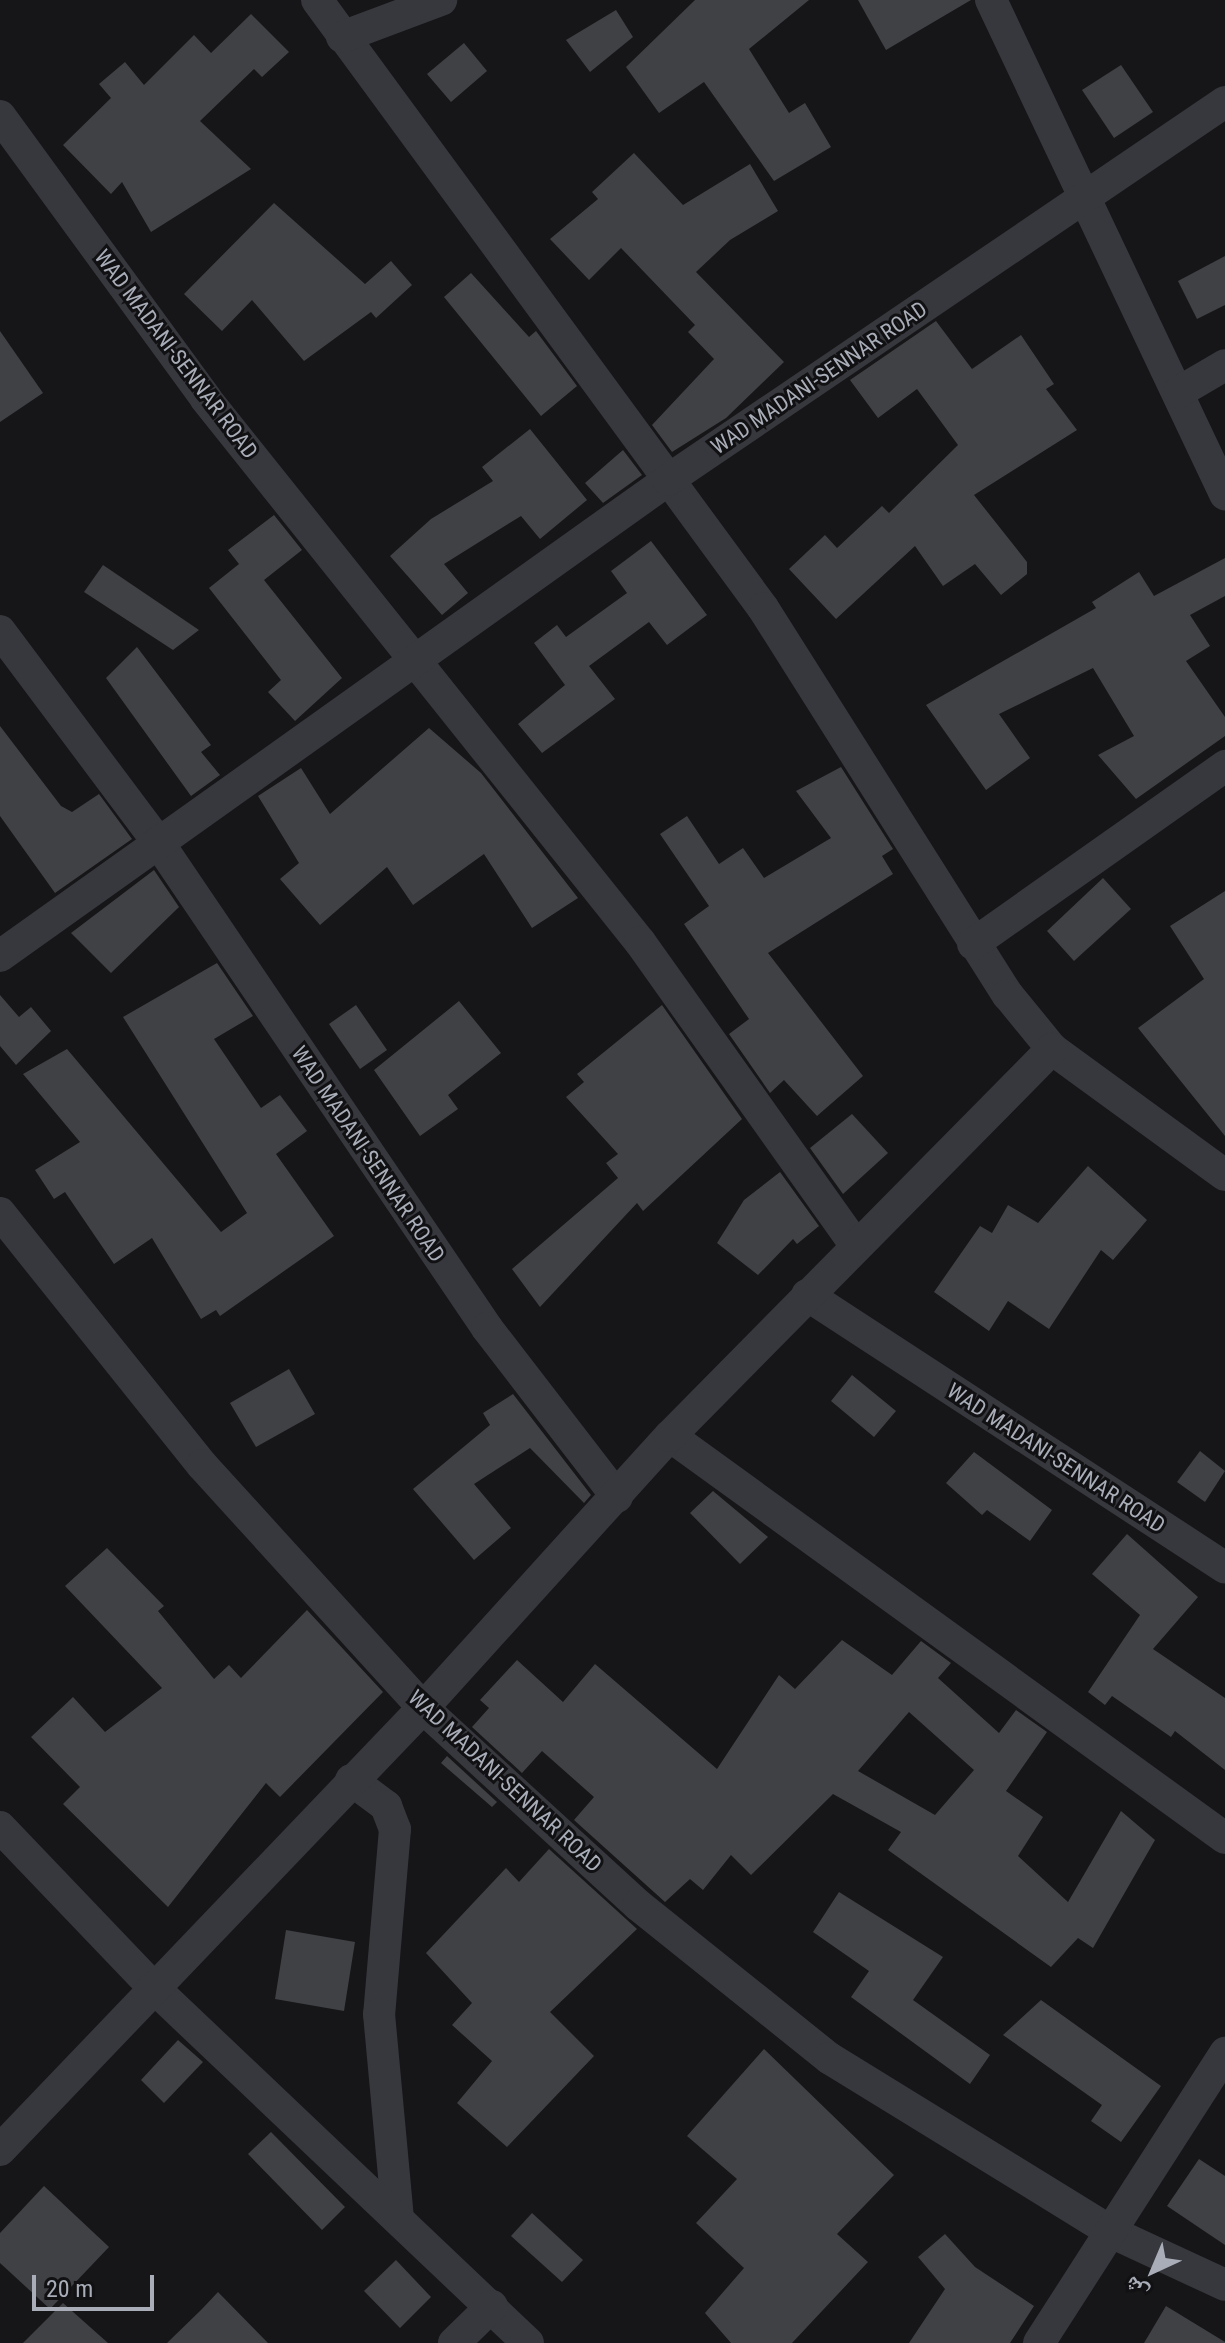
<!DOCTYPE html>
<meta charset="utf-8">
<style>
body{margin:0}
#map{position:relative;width:1225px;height:2343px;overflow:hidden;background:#161618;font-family:"Roboto Condensed","Noto Naskh Arabic",sans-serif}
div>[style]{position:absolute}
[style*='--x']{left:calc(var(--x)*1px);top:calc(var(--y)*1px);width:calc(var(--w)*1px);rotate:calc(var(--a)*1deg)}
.building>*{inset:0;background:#404145}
.street>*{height:32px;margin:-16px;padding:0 16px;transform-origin:16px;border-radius:16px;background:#37383d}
span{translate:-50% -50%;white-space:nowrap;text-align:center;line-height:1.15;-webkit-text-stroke:6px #111113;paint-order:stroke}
.street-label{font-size:22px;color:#a8adb8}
.north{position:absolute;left:1113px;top:2231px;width:80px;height:80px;-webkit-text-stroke:6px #111113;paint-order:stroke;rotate:224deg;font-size:22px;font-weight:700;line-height:32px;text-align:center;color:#a8adb8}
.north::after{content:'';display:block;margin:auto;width:28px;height:36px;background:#a8adb8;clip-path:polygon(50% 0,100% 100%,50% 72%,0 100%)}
.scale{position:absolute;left:32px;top:2275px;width:122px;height:36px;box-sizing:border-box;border:4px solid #a8adb8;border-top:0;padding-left:10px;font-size:24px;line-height:28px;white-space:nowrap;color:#a8adb8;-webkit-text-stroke:6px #111113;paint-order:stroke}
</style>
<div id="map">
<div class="building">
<div style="clip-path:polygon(695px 0,809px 0,749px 49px,789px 113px,805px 103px,831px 147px,774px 181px,704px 82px,659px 113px,626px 67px)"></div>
<div style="clip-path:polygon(858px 0,971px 0,886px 50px)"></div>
<div style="clip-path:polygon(616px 10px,633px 37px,590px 72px,566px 40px)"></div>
<div style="clip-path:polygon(251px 14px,289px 52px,262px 77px,254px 69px,200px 121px,251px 169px,151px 232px,122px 182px,111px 194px,63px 145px,111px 98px,99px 84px,125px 62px,144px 85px,194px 35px,211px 53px)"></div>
<div style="clip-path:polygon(464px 43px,487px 71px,451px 102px,427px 74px)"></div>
<div style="clip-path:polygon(1121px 65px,1153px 112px,1114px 138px,1082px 90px)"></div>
<div style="clip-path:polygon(634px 153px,683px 205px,750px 164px,778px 211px,730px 240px,696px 272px,784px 362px,726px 418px,672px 452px,652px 425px,714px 359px,688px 332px,695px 325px,621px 248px,589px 280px,550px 239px,598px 199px,592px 192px)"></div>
<div style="clip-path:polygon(274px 203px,365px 284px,391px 261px,412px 285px,376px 318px,371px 312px,304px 361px,252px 300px,222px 331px,184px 294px)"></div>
<div style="clip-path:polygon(1225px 256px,1225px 305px,1197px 319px,1178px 281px)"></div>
<div style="clip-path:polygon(471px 273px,529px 337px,536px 331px,577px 386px,541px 416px,444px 297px)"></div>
<div style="clip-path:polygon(936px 321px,972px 369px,1021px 335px,1054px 384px,1046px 389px,1077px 430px,974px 495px,1027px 562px,1027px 574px,1001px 595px,975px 564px,943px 586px,915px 546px,836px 619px,789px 569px,825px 535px,837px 548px,882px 506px,889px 513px,958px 445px,917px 389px,878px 418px,850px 380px)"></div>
<div style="clip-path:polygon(0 331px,43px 393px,0 422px)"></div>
<div style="clip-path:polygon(530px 429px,587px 500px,540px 539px,521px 516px,444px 564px,468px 593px,442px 615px,390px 556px,431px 519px,493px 481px,482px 467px)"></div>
<div style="clip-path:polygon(623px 450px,642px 475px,603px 503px,585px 483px)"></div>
<div style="clip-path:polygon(274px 515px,302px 550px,264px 580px,342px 678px,295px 721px,268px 692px,281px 680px,209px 588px,239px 564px,228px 550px)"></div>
<div style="clip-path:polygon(651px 541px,707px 615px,667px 645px,649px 622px,589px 666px,615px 699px,542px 753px,518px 724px,565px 685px,534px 643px,557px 625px,566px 637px,627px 593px,611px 571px)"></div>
<div style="clip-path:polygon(1225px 558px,1225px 596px,1190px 615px,1210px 646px,1186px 661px,1225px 717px,1225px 736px,1136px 799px,1098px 755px,1134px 736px,1093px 668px,999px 714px,1030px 758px,986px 790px,926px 705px,1096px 608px,1092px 602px,1139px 572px,1154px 596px)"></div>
<div style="clip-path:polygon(103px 565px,199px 630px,173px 650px,84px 592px)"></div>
<div style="clip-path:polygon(137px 647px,211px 745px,201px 752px,220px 775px,191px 796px,106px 678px)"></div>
<div style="clip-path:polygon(0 726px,61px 806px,72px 812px,99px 794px,132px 839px,55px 893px,0 816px)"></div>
<div style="clip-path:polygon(429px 728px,481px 773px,578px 898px,532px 928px,484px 854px,413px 905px,387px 867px,320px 925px,280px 879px,299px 863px,258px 796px,301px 768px,330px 814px)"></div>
<div style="clip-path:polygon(841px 767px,893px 849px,882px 856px,893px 874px,768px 953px,863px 1076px,817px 1116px,784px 1080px,770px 1093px,729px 1034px,749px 1019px,684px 924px,709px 906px,660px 834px,687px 816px,719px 864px,743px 848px,764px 878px,831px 838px,796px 791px)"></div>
<div style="clip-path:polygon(154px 870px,179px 907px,111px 973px,71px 933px)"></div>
<div style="clip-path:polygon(1103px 878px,1131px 909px,1074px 961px,1047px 931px)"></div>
<div style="clip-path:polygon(1225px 891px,1225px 1136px,1138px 1028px,1204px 979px,1170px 926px)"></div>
<div style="clip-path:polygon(217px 963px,253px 1016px,214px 1039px,261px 1108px,280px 1095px,307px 1131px,276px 1154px,334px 1236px,220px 1316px,216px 1310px,201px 1319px,152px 1238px,114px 1264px,65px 1192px,54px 1199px,35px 1170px,80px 1142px,23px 1074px,67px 1049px,221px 1232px,247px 1213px,123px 1017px)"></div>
<div style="clip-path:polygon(0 995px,19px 1017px,31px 1007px,51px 1031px,16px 1065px,0 1046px)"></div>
<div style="clip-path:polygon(459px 1001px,501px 1053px,448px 1095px,458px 1109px,420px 1136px,374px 1070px)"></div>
<div style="clip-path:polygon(356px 1005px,387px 1050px,360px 1069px,329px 1024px)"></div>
<div style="clip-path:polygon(662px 1005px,742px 1119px,643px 1211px,637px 1203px,540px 1307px,512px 1269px,618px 1178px,606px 1163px,618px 1154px,566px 1097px,584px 1082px,577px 1074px)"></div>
<div style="clip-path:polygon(852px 1114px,888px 1153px,843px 1194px,810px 1148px)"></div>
<div style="clip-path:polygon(1088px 1166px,1147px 1220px,1113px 1260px,1101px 1250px,1049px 1329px,1008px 1301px,989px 1331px,934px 1292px,980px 1226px,992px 1233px,1008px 1205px,1038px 1223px)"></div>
<div style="clip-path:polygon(780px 1172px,819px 1226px,797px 1244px,793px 1239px,758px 1275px,717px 1243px,744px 1200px)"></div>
<div style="clip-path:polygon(289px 1369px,315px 1414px,256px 1447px,230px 1403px)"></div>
<div style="clip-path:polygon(852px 1375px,896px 1411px,874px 1437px,831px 1401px)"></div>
<div style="clip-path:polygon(513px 1394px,591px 1495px,584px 1503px,530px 1448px,474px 1484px,511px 1528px,474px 1560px,413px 1489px,490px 1425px,483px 1413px)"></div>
<div style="clip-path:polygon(1200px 1451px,1225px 1471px,1205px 1502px,1177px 1482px)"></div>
<div style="clip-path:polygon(974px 1452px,1052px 1510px,1030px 1541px,987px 1510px,982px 1515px,946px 1483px)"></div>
<div style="clip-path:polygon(713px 1491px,768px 1537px,740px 1564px,690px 1513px)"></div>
<div style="clip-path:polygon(1127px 1534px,1198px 1597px,1153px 1649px,1225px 1698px,1225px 1770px,1175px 1731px,1171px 1737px,1112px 1696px,1105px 1705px,1088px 1692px,1140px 1615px,1092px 1574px)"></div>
<div style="clip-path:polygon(107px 1548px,164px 1606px,158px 1611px,214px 1679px,229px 1665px,241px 1678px,307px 1610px,383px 1692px,280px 1797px,266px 1783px,168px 1907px,63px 1804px,80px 1787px,31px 1737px,73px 1697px,105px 1732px,162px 1688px,65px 1586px)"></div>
<div style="clip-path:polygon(evenodd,842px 1640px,892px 1675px,921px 1641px,951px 1663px,938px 1678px,999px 1733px,1016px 1710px,1047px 1732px,1006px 1791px,1043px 1817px,1018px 1856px,1068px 1902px,1121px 1811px,1155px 1840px,1093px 1948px,1078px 1938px,1051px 1967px,888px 1850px,901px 1832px,833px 1794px,751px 1875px,731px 1855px,703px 1890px,690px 1879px,665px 1902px,574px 1820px,594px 1797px,542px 1751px,522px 1773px,472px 1727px,489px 1708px,480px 1700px,517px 1660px,563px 1702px,595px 1664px,717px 1769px,779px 1675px,795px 1689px,842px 1640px,909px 1712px,974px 1770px,935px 1815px,858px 1771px,909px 1712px)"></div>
<div style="clip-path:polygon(447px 1756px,497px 1802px,492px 1807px,441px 1763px)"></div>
<div style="clip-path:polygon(549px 1849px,637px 1929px,550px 2012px,594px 2056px,507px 2147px,457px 2103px,492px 2061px,452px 2025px,472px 2003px,426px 1953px,506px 1868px,519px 1882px)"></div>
<div style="clip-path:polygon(839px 1892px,943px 1957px,913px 2000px,990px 2055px,970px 2084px,851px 1997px,869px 1971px,813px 1932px)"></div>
<div style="clip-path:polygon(286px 1930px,355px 1942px,344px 2011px,275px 1999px)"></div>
<div style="clip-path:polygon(1041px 2000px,1161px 2086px,1121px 2142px,1091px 2121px,1102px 2105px,1003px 2035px)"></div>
<div style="clip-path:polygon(178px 2040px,203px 2062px,164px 2103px,141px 2080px)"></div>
<div style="clip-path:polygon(764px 2049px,894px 2175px,837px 2234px,868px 2262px,792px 2343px,731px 2343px,705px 2313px,744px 2268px,696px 2223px,737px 2179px,687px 2136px)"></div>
<div style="clip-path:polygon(271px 2132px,345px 2207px,322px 2230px,248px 2154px)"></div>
<div style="clip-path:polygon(1199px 2159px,1225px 2176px,1225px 2245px,1167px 2206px)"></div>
<div style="clip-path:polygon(44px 2186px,109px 2247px,50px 2309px,0 2263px,0 2233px)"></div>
<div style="clip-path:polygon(532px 2213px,583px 2260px,562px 2282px,511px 2236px)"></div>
<div style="clip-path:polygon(945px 2234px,975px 2267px,1034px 2306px,1010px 2343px,909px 2343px,945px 2289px,918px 2257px)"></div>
<div style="clip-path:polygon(396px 2260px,431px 2297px,400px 2328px,364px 2291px)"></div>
<div style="clip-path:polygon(218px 2292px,268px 2343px,167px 2343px,202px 2309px)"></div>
<div style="clip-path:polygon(63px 2303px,108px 2343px,23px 2343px)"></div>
<div style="clip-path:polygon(1166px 2306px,1225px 2342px,1225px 2343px,1144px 2343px)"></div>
</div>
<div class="street">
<div style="--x:317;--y:0;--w:754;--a:53.74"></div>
<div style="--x:763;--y:608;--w:458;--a:57.7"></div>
<div style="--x:1008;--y:995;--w:70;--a:50.8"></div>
<div style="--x:1052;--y:1049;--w:214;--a:36.1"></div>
<div style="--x:991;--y:0;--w:547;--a:64.65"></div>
<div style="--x:342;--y:37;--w:106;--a:-20.5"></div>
<div style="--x:0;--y:116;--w:350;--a:53.9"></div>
<div style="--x:206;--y:399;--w:695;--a:51.37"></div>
<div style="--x:640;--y:942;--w:373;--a:54.6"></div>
<div style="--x:1179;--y:392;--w:53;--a:-30.4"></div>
<div style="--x:0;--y:631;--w:264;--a:53.2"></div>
<div style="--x:158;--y:842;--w:587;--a:55.9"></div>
<div style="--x:487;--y:1328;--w:213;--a:52.4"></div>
<div style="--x:973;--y:944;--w:309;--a:-35.2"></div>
<div style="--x:0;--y:956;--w:820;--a:-35.47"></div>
<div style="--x:668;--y:480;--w:673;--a:-34.16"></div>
<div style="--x:0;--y:1213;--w:323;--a:51.3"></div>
<div style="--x:202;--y:1465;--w:328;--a:47.7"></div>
<div style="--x:423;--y:1708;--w:292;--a:42.5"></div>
<div style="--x:638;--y:1905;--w:245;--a:38.7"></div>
<div style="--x:829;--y:2058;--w:334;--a:31.6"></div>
<div style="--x:1113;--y:2233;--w:123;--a:24.9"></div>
<div style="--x:807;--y:1295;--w:499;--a:33.1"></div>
<div style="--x:670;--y:1436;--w:685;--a:35.92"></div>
<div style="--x:351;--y:1780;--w:44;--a:36.6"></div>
<div style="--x:386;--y:1806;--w:25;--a:69"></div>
<div style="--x:395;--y:1829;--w:186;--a:94.9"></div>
<div style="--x:379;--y:2014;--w:204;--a:84.7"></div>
<div style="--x:0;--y:1827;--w:221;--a:46.3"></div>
<div style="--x:153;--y:1987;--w:517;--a:43.51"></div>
<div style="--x:0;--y:2150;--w:612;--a:-46.26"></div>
<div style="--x:423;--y:1708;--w:367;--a:-47.8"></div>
<div style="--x:670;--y:1436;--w:544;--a:-45.37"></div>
<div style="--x:454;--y:2343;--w:53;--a:-44.2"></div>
<div style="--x:1039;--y:2343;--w:345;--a:-57.3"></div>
</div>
<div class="street-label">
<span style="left:176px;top:354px;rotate:53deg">WAD MADANI-SENNAR ROAD</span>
<span style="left:819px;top:378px;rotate:-34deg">WAD MADANI-SENNAR ROAD</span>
<span style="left:368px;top:1154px;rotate:56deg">WAD MADANI-SENNAR ROAD</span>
<span style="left:1056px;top:1458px;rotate:33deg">WAD MADANI-SENNAR ROAD</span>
<span style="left:505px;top:1781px;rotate:43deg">WAD MADANI-SENNAR ROAD</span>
</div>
<div class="north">ش</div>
<div class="scale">20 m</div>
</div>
